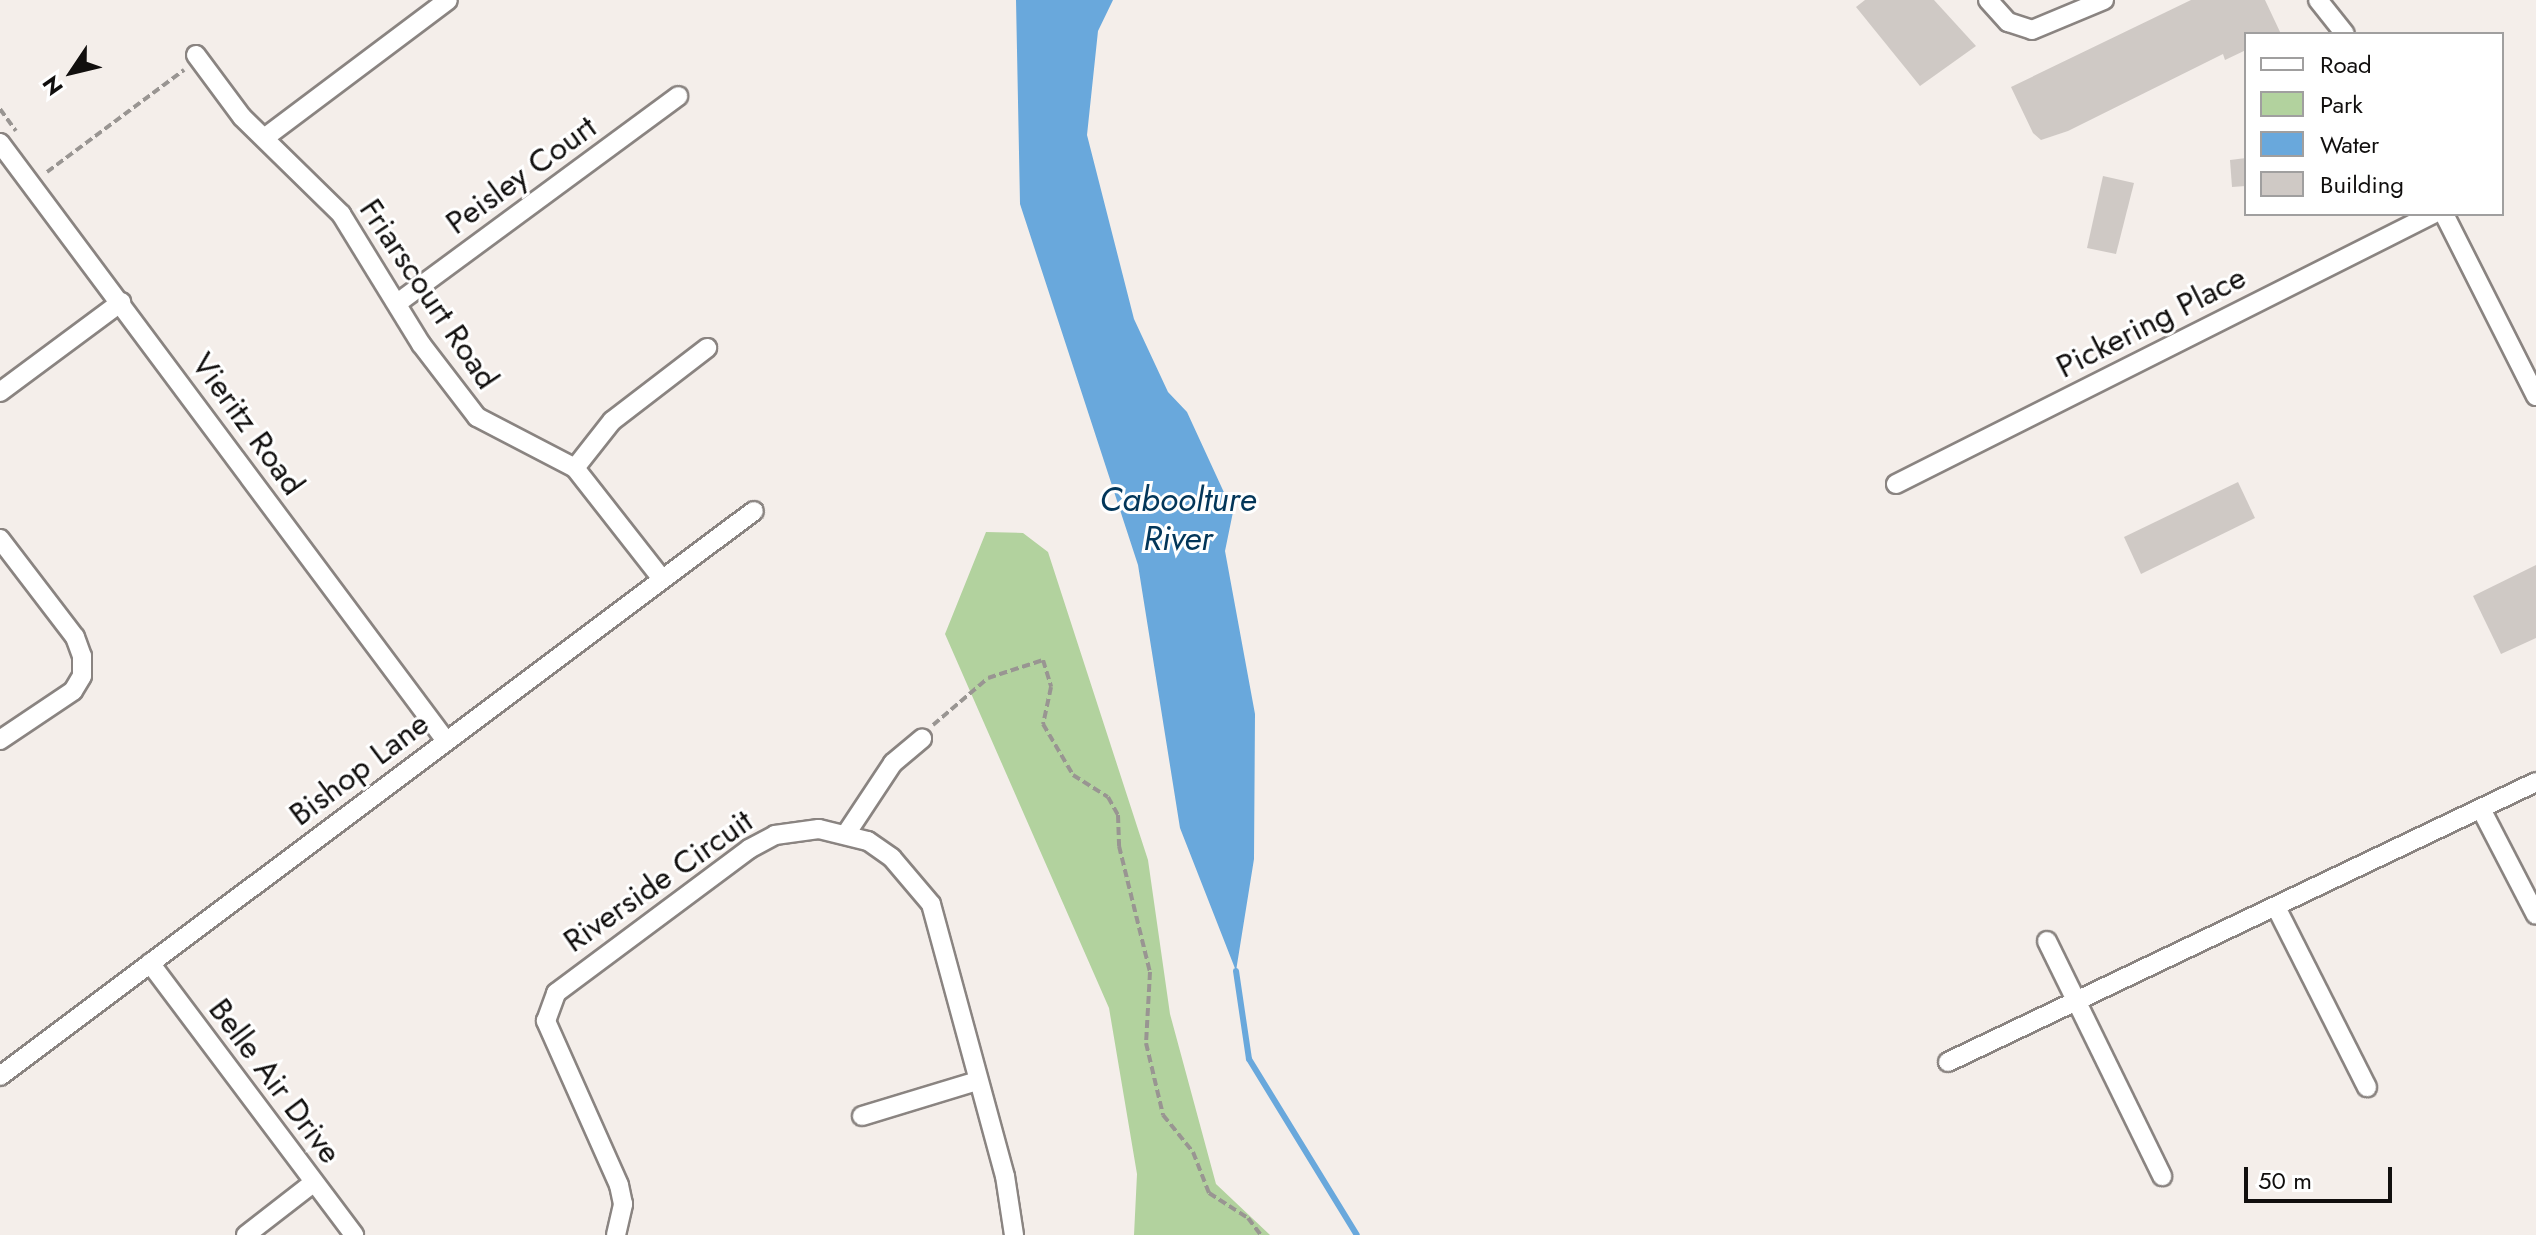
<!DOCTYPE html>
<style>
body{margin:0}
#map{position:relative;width:2536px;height:1235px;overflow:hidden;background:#f4eeea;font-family:Jost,sans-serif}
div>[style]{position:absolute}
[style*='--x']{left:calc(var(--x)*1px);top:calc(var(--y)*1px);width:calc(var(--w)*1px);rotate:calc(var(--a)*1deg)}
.green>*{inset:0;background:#b2d29e}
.water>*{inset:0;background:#69a8dc}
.stream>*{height:6px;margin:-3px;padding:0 3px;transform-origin:3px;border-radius:3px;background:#69a8dc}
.building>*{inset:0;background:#cfc9c5}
.path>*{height:4px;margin-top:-2px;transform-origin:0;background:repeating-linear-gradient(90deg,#999592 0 8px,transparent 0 12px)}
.roads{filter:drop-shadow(2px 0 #8a8481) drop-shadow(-2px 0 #8a8481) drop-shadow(0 2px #8a8481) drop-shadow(0 -2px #8a8481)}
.street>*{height:18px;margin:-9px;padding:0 9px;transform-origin:9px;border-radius:9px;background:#fff}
span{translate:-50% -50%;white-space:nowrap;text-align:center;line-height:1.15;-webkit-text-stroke:6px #fff;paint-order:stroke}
.street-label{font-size:32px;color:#110f0e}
.water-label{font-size:34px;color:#033659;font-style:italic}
.legend{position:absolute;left:2244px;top:32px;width:260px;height:184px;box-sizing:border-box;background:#fff;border:2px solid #a09f9f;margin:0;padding:10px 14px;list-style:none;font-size:24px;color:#110f0e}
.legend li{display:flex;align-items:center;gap:16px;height:40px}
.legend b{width:40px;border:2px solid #a09f9f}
.north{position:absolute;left:32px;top:32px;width:80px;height:80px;-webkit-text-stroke:6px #fff;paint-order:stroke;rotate:235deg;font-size:22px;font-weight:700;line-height:32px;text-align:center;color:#110f0e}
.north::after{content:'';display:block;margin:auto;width:28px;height:36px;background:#110f0e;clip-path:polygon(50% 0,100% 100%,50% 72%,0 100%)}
.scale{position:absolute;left:2244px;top:1167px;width:148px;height:36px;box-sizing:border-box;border:4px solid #110f0e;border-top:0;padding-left:10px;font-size:24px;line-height:28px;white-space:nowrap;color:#110f0e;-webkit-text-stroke:6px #fff;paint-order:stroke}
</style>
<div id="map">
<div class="green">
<div style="clip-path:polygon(986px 532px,1023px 533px,1048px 552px,1148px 860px,1170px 1014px,1216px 1184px,1270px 1235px,1134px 1235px,1137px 1174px,1109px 1008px,945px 634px)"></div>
</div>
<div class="water">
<div style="clip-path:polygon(1016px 0,1113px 0,1098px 31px,1087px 135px,1134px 319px,1168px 392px,1187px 412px,1233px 512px,1225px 551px,1255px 714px,1254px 859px,1236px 971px,1180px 828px,1138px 565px,1020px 204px)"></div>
</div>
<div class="stream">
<div style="--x:1236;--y:971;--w:89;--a:81.6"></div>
<div style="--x:1249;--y:1059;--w:206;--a:58.5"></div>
</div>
<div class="building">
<div style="clip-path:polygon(1865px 0,1934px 0,1976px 46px,1920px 86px,1856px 7px)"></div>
<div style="clip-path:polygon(2191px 0,2265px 0,2281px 34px,2246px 34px,2246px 50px,2225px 60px,2223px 54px,2068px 131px,2041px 140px,2033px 133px,2011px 87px)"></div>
<div style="clip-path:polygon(2246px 158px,2246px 186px,2232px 187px,2230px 160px)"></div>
<div style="clip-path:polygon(2103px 176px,2134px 183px,2116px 254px,2087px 248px)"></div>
<div style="clip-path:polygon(2238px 482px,2255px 518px,2141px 574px,2124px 537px)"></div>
<div style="clip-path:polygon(2536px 565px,2536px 638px,2501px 654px,2473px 596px)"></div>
</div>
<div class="path">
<div style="--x:0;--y:109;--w:27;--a:54"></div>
<div style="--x:47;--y:172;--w:171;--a:-36.7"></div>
<div style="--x:933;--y:725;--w:72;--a:-40.5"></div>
<div style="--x:988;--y:678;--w:58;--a:-18.1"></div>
<div style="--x:1043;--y:660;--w:28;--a:73"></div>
<div style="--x:1051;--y:687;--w:38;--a:102"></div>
<div style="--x:1043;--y:724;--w:59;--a:59.5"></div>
<div style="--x:1073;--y:775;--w:41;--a:32.2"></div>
<div style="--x:1108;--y:797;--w:21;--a:61"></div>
<div style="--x:1118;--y:815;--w:31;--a:88"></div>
<div style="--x:1119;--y:846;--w:130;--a:76.2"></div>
<div style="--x:1150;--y:972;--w:71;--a:93.2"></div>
<div style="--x:1146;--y:1043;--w:74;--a:76.7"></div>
<div style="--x:1163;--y:1115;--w:48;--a:51"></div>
<div style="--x:1193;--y:1152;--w:44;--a:68.7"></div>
<div style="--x:1209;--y:1193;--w:46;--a:32.7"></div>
<div style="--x:1248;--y:1218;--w:21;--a:53"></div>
</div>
<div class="roads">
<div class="street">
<div style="--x:1988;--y:0;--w:30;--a:48"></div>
<div style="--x:2008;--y:22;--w:25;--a:18"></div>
<div style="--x:2032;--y:30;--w:78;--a:-22.6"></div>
<div style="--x:2318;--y:0;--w:43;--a:51.5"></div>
<div style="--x:196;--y:55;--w:77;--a:53.4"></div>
<div style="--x:242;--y:117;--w:139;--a:44.4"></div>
<div style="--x:341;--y:214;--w:153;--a:58.4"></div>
<div style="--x:421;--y:344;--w:92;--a:52.5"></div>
<div style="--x:477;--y:417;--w:110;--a:27.5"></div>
<div style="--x:575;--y:468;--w:141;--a:51.9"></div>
<div style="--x:267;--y:136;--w:226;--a:-36.9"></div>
<div style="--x:0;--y:143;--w:746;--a:53.28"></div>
<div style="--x:2444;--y:214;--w:204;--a:63.2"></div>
<div style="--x:399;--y:302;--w:347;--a:-36.4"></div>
<div style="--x:0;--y:392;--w:151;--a:-36.6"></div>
<div style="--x:575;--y:468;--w:60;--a:-51.8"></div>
<div style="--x:612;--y:421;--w:120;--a:-37.5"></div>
<div style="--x:1896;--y:484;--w:601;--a:-26.69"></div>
<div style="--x:0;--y:539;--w:123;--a:52.6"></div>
<div style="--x:75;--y:637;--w:20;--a:70"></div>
<div style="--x:82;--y:656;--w:20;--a:90"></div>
<div style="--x:82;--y:676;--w:17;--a:121"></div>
<div style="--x:73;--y:691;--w:88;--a:146.1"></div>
<div style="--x:2481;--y:809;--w:119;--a:62.6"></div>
<div style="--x:846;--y:834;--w:85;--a:-56.5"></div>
<div style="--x:893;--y:763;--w:38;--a:-40"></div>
<div style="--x:2276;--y:907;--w:202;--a:63.2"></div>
<div style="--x:2047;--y:941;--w:262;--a:63.9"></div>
<div style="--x:150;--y:963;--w:340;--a:53.1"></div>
<div style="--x:1948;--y:1062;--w:651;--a:-25.46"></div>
<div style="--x:0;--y:1076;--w:942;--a:-36.85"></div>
<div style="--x:862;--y:1116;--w:120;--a:-16.9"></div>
<div style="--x:246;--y:1235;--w:85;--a:-37.8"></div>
<div style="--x:616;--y:1235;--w:32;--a:-77"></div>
<div style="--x:623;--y:1204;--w:19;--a:-102"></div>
<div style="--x:619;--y:1185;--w:180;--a:-114"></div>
<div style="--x:546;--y:1021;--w:30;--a:-70"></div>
<div style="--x:556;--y:993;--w:241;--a:-36.7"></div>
<div style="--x:749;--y:849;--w:30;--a:-28"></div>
<div style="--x:775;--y:835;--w:44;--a:-7.8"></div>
<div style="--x:819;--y:829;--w:50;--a:13.8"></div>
<div style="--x:868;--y:841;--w:29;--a:35"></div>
<div style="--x:892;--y:858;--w:60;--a:49.7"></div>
<div style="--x:931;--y:904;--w:282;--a:74.8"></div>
<div style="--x:1005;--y:1176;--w:60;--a:81.3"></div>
</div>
</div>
<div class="street-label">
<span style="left:521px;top:175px;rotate:-36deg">Peisley Court</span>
<span style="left:429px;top:294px;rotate:56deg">Friarscourt Road</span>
<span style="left:2151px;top:322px;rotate:-27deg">Pickering Place</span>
<span style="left:248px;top:424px;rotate:54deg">Vieritz Road</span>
<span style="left:359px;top:769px;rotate:-37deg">Bishop Lane</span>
<span style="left:658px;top:881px;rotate:-35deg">Riverside Circuit</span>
<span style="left:275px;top:1081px;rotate:53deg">Belle Air Drive</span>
</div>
<div class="water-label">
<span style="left:1178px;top:519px">Caboolture<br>River</span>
</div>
<ul class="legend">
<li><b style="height:10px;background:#fff"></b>Road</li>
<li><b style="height:22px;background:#b2d29e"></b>Park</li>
<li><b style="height:22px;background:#69a8dc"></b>Water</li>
<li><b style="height:22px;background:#cfc9c5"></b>Building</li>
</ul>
<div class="north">N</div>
<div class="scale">50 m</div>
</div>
